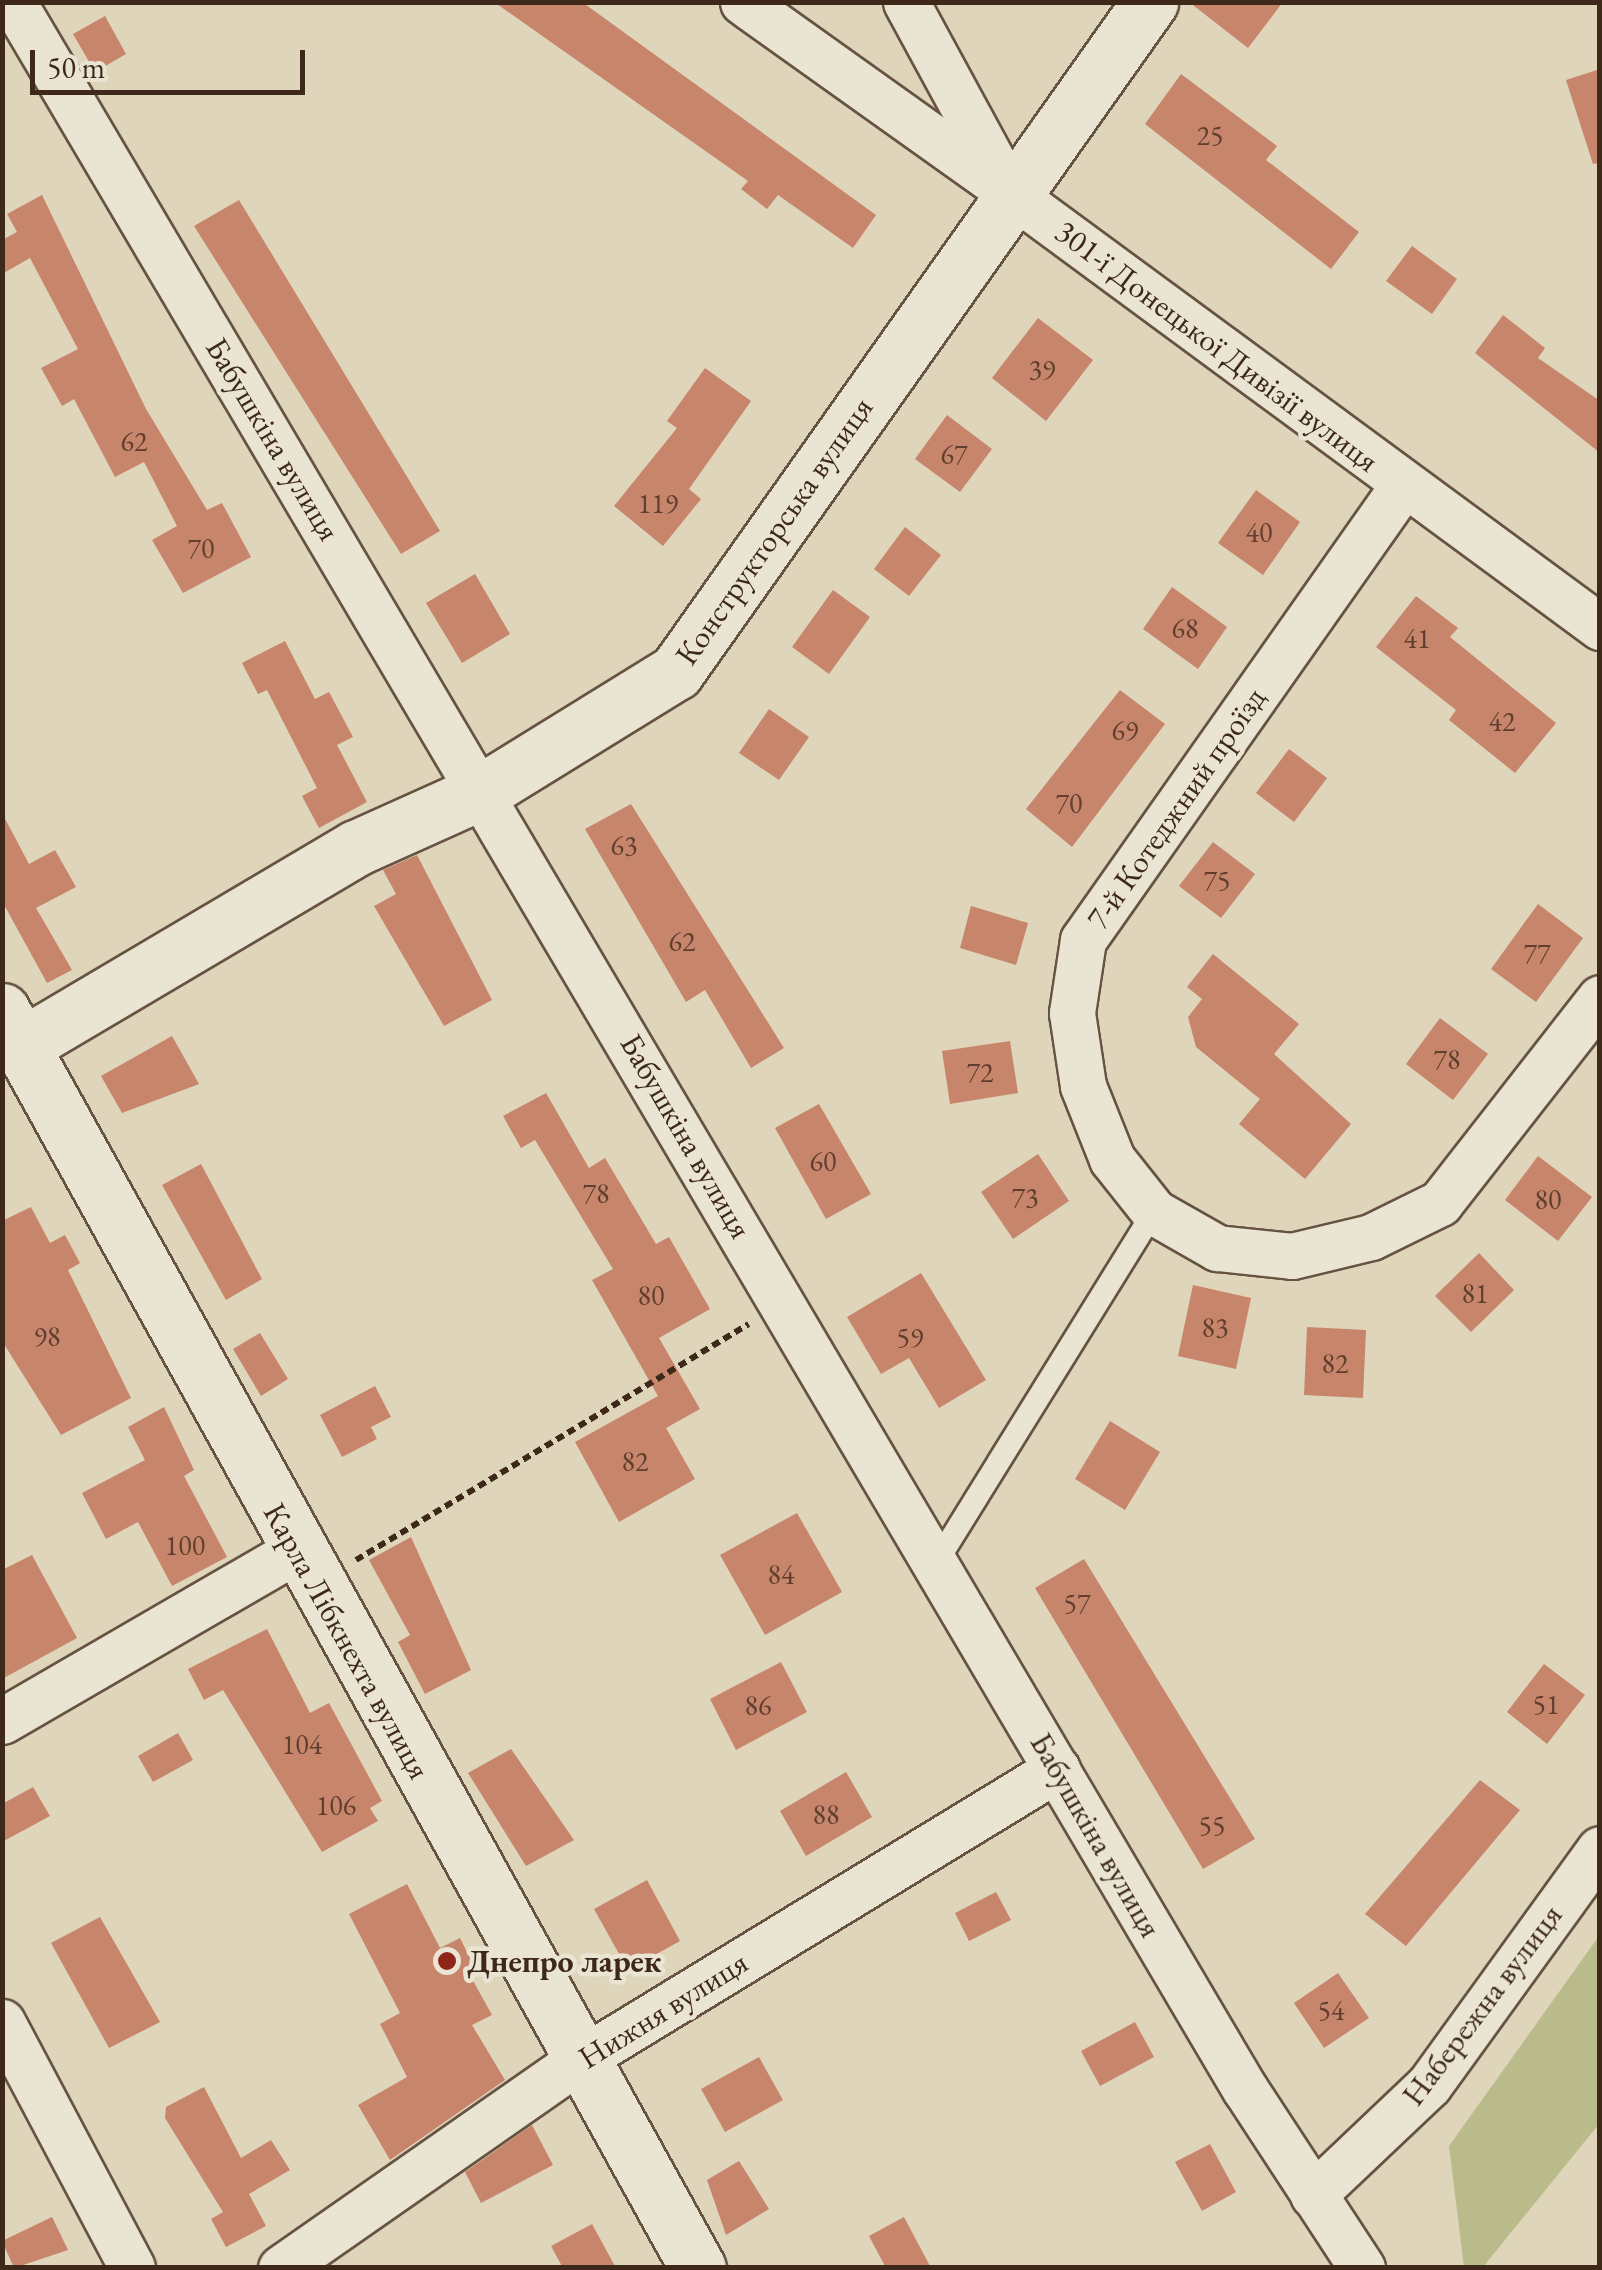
<!DOCTYPE html>
<meta charset="utf-8">
<style>
body{margin:0}
#map{position:relative;width:1602px;height:2270px;overflow:hidden;background:#dfd5bb;font-family:"EB Garamond",serif}
div>[style]{position:absolute}
[style*='--x']{left:calc(var(--x)*1px);top:calc(var(--y)*1px);width:calc(var(--w)*1px);rotate:calc(var(--a)*1deg)}
.green>*{inset:0;background:#babb8b}
.building>*{inset:0;background:#c7856c}
.path>*{height:6px;margin-top:-3px;transform-origin:0;background:repeating-linear-gradient(90deg,#3d281a 0 8px,transparent 0 13px)}
.roads{filter:drop-shadow(2px 0 #665342) drop-shadow(-2px 0 #665342) drop-shadow(0 2px #665342) drop-shadow(0 -2px #665342)}
.service>*{height:22px;margin:-11px;padding:0 11px;transform-origin:11px;border-radius:11px;background:#eae4d3}
.minor>*{height:45px;margin:-22.5px;padding:0 22.5px;transform-origin:22.5px;border-radius:22.5px;background:#eae4d3}
.tertiary>*{height:55px;margin:-27.5px;padding:0 27.5px;transform-origin:27.5px;border-radius:27.5px;background:#eae4d3}
.dots>*{width:28px;height:28px;translate:-50% -50%;box-sizing:border-box;border:5px solid #eae4d3;border-radius:50%}
span{translate:-50% -50%;white-space:nowrap;text-align:center;line-height:1.15;-webkit-text-stroke:9px #eae4d3;paint-order:stroke}
.number-label{font-size:28px;color:#603f2e}
.number-label span{-webkit-text-stroke-width:0}
.street-label{font-size:32px;color:#3d281a}
.poi-label{font-size:32px;color:#3d281a;font-weight:700}
.left{translate:0 -50%;text-align:left}
.frame{position:absolute;inset:0;border:5px solid #3d281a;pointer-events:none}
.scale{position:absolute;left:30px;top:50px;width:275px;height:45px;box-sizing:border-box;border:5px solid #3d281a;border-top:0;padding-left:12px;font-size:30px;line-height:35px;white-space:nowrap;color:#3d281a;-webkit-text-stroke:8px #eae4d3;paint-order:stroke}
</style>
<div id="map">
<div class="green">
<div style="clip-path:polygon(1599px 1936px,1599px 2124px,1483px 2267px,1464px 2267px,1449px 2146px)"></div>
</div>
<div class="building">
<div style="clip-path:polygon(494px 2px,582px 2px,876px 215px,853px 248px,778px 195px,767px 209px,741px 189px,748px 181px)"></div>
<div style="clip-path:polygon(1189px 2px,1283px 2px,1248px 48px)"></div>
<div style="clip-path:polygon(105px 16px,126px 54px,95px 72px,73px 34px)"></div>
<div style="clip-path:polygon(1600px 69px,1600px 163px,1593px 164px,1566px 80px)"></div>
<div style="clip-path:polygon(1181px 74px,1277px 146px,1266px 160px,1359px 232px,1331px 269px,1145px 124px)"></div>
<div style="clip-path:polygon(42px 195px,146px 409px,207px 510px,222px 503px,251px 557px,183px 593px,152px 540px,177px 526px,144px 462px,115px 477px,74px 399px,62px 406px,41px 368px,78px 349px,30px 258px,2px 274px,2px 240px,17px 232px,7px 214px)"></div>
<div style="clip-path:polygon(239px 200px,440px 531px,401px 554px,194px 226px)"></div>
<div style="clip-path:polygon(1412px 246px,1457px 279px,1432px 314px,1386px 281px)"></div>
<div style="clip-path:polygon(1503px 315px,1545px 348px,1538px 358px,1600px 401px,1600px 453px,1475px 353px)"></div>
<div style="clip-path:polygon(1038px 318px,1093px 360px,1046px 421px,992px 378px)"></div>
<div style="clip-path:polygon(705px 368px,751px 401px,689px 489px,701px 499px,663px 546px,614px 506px,677px 428px,667px 421px)"></div>
<div style="clip-path:polygon(947px 415px,992px 449px,960px 492px,915px 459px)"></div>
<div style="clip-path:polygon(1256px 490px,1300px 522px,1263px 575px,1218px 543px)"></div>
<div style="clip-path:polygon(905px 527px,941px 555px,909px 596px,874px 569px)"></div>
<div style="clip-path:polygon(475px 574px,510px 634px,462px 663px,426px 603px)"></div>
<div style="clip-path:polygon(1172px 587px,1227px 627px,1198px 669px,1143px 629px)"></div>
<div style="clip-path:polygon(833px 590px,870px 617px,829px 674px,792px 647px)"></div>
<div style="clip-path:polygon(1416px 596px,1458px 628px,1450px 637px,1556px 723px,1515px 773px,1449px 720px,1456px 710px,1376px 647px)"></div>
<div style="clip-path:polygon(285px 641px,315px 699px,329px 692px,353px 737px,337px 745px,367px 802px,319px 828px,302px 796px,317px 788px,267px 690px,258px 694px,242px 663px)"></div>
<div style="clip-path:polygon(1120px 690px,1165px 724px,1072px 847px,1026px 809px)"></div>
<div style="clip-path:polygon(769px 709px,809px 737px,779px 780px,739px 753px)"></div>
<div style="clip-path:polygon(1289px 749px,1327px 778px,1294px 822px,1256px 793px)"></div>
<div style="clip-path:polygon(631px 804px,784px 1048px,751px 1068px,705px 990px,686px 1002px,585px 829px)"></div>
<div style="clip-path:polygon(2px 813px,29px 864px,55px 850px,76px 887px,36px 908px,72px 970px,47px 983px,2px 901px)"></div>
<div style="clip-path:polygon(1213px 842px,1255px 874px,1221px 918px,1179px 886px)"></div>
<div style="clip-path:polygon(417px 855px,492px 1000px,444px 1026px,374px 906px,396px 894px,383px 870px)"></div>
<div style="clip-path:polygon(1538px 904px,1583px 938px,1536px 1002px,1491px 969px)"></div>
<div style="clip-path:polygon(971px 906px,1028px 923px,1016px 965px,960px 948px)"></div>
<div style="clip-path:polygon(1213px 954px,1299px 1024px,1274px 1054px,1351px 1124px,1305px 1179px,1239px 1124px,1260px 1099px,1196px 1047px,1188px 1017px,1202px 999px,1187px 987px)"></div>
<div style="clip-path:polygon(1440px 1018px,1488px 1054px,1453px 1100px,1406px 1064px)"></div>
<div style="clip-path:polygon(172px 1036px,199px 1084px,122px 1113px,101px 1076px)"></div>
<div style="clip-path:polygon(1010px 1041px,1018px 1093px,950px 1104px,942px 1051px)"></div>
<div style="clip-path:polygon(546px 1093px,589px 1168px,605px 1158px,656px 1244px,669px 1237px,710px 1309px,659px 1338px,700px 1409px,666px 1428px,695px 1479px,619px 1522px,575px 1442px,658px 1396px,592px 1280px,613px 1269px,535px 1140px,521px 1148px,503px 1116px)"></div>
<div style="clip-path:polygon(819px 1104px,871px 1194px,826px 1219px,775px 1128px)"></div>
<div style="clip-path:polygon(1038px 1154px,1069px 1201px,1013px 1239px,981px 1192px)"></div>
<div style="clip-path:polygon(1538px 1156px,1592px 1197px,1558px 1241px,1505px 1200px)"></div>
<div style="clip-path:polygon(201px 1164px,262px 1279px,226px 1300px,162px 1185px)"></div>
<div style="clip-path:polygon(31px 1207px,50px 1243px,65px 1235px,80px 1263px,68px 1270px,131px 1398px,61px 1435px,2px 1341px,2px 1221px)"></div>
<div style="clip-path:polygon(1479px 1253px,1514px 1290px,1471px 1332px,1435px 1296px)"></div>
<div style="clip-path:polygon(921px 1273px,986px 1380px,939px 1408px,909px 1358px,881px 1374px,847px 1317px)"></div>
<div style="clip-path:polygon(1193px 1285px,1251px 1298px,1236px 1369px,1178px 1356px)"></div>
<div style="clip-path:polygon(1307px 1327px,1366px 1330px,1363px 1398px,1304px 1395px)"></div>
<div style="clip-path:polygon(260px 1333px,288px 1379px,261px 1396px,233px 1349px)"></div>
<div style="clip-path:polygon(375px 1386px,391px 1417px,371px 1427px,377px 1439px,342px 1457px,320px 1415px)"></div>
<div style="clip-path:polygon(164px 1407px,194px 1470px,184px 1476px,227px 1557px,172px 1586px,138px 1522px,106px 1539px,82px 1493px,145px 1460px,128px 1427px)"></div>
<div style="clip-path:polygon(1110px 1421px,1160px 1452px,1125px 1510px,1075px 1479px)"></div>
<div style="clip-path:polygon(797px 1513px,842px 1592px,765px 1635px,720px 1555px)"></div>
<div style="clip-path:polygon(411px 1537px,471px 1670px,425px 1694px,398px 1642px,410px 1635px,369px 1560px)"></div>
<div style="clip-path:polygon(32px 1555px,77px 1638px,2px 1679px,2px 1570px)"></div>
<div style="clip-path:polygon(1084px 1559px,1255px 1839px,1203px 1869px,1035px 1588px)"></div>
<div style="clip-path:polygon(267px 1629px,310px 1713px,329px 1703px,382px 1801px,370px 1808px,378px 1821px,322px 1852px,223px 1690px,204px 1700px,188px 1669px)"></div>
<div style="clip-path:polygon(781px 1662px,807px 1712px,736px 1750px,710px 1699px)"></div>
<div style="clip-path:polygon(1544px 1664px,1585px 1695px,1547px 1744px,1507px 1712px)"></div>
<div style="clip-path:polygon(178px 1733px,193px 1760px,153px 1782px,138px 1756px)"></div>
<div style="clip-path:polygon(511px 1749px,574px 1840px,526px 1866px,468px 1773px)"></div>
<div style="clip-path:polygon(846px 1772px,872px 1817px,806px 1856px,780px 1811px)"></div>
<div style="clip-path:polygon(1480px 1780px,1520px 1810px,1406px 1946px,1365px 1914px)"></div>
<div style="clip-path:polygon(33px 1787px,50px 1816px,2px 1842px,2px 1804px)"></div>
<div style="clip-path:polygon(647px 1880px,680px 1941px,628px 1970px,594px 1909px)"></div>
<div style="clip-path:polygon(407px 1884px,440px 1948px,460px 1938px,473px 1964px,466px 1968px,492px 2015px,472px 2025px,505px 2080px,390px 2160px,358px 2105px,407px 2077px,380px 2024px,400px 2013px,349px 1914px)"></div>
<div style="clip-path:polygon(996px 1892px,1011px 1920px,969px 1941px,955px 1913px)"></div>
<div style="clip-path:polygon(100px 1917px,160px 2022px,109px 2048px,51px 1943px)"></div>
<div style="clip-path:polygon(1338px 1973px,1369px 2018px,1324px 2048px,1294px 2003px)"></div>
<div style="clip-path:polygon(1135px 2022px,1154px 2057px,1100px 2086px,1081px 2051px)"></div>
<div style="clip-path:polygon(759px 2057px,783px 2100px,725px 2132px,701px 2089px)"></div>
<div style="clip-path:polygon(204px 2087px,241px 2158px,271px 2140px,290px 2170px,249px 2194px,266px 2226px,226px 2247px,211px 2219px,223px 2212px,165px 2118px,166px 2107px)"></div>
<div style="clip-path:polygon(532px 2125px,553px 2165px,481px 2203px,465px 2172px)"></div>
<div style="clip-path:polygon(1210px 2144px,1236px 2192px,1202px 2211px,1175px 2162px)"></div>
<div style="clip-path:polygon(739px 2161px,769px 2209px,726px 2235px,707px 2180px)"></div>
<div style="clip-path:polygon(52px 2217px,68px 2250px,14px 2268px,2px 2241px)"></div>
<div style="clip-path:polygon(904px 2217px,931px 2268px,886px 2268px,869px 2236px)"></div>
<div style="clip-path:polygon(592px 2224px,616px 2268px,563px 2268px,551px 2246px)"></div>
</div>
<div class="path">
<div style="--x:356;--y:1560;--w:458;--a:-31"></div>
</div>
<div class="roads">
<div class="service">
<div style="--x:936;--y:1563;--w:413;--a:-58.2"></div>
</div>
<div class="minor">
<div style="--x:13;--y:2;--w:2424;--a:59.45"></div>
<div style="--x:1245;--y:2089;--w:214;--a:56.8"></div>
<div style="--x:743;--y:2;--w:318;--a:35.5"></div>
<div style="--x:906;--y:2;--w:216;--a:61.5"></div>
<div style="--x:1009;--y:192;--w:734;--a:36.35"></div>
<div style="--x:1404;--y:484;--w:558;--a:125.14"></div>
<div style="--x:1083;--y:940;--w:74;--a:98.6"></div>
<div style="--x:1072;--y:1013;--w:74;--a:81.4"></div>
<div style="--x:1083;--y:1086;--w:79;--a:68.3"></div>
<div style="--x:1112;--y:1159;--w:68;--a:51.6"></div>
<div style="--x:1154;--y:1212;--w:73;--a:29.7"></div>
<div style="--x:1217;--y:1248;--w:75;--a:6.1"></div>
<div style="--x:1292;--y:1256;--w:81;--a:-13.5"></div>
<div style="--x:1371;--y:1237;--w:77;--a:-26.2"></div>
<div style="--x:1440;--y:1203;--w:260;--a:-52"></div>
<div style="--x:2;--y:1721;--w:341;--a:-30.1"></div>
<div style="--x:2;--y:2022;--w:278;--a:62.1"></div>
<div style="--x:1313;--y:2195;--w:160;--a:-43.5"></div>
<div style="--x:1429;--y:2085;--w:291;--a:-54.1"></div>
<div style="--x:281;--y:2268;--w:362;--a:-34.9"></div>
<div style="--x:578;--y:2061;--w:561;--a:-31.37"></div>
</div>
<div class="tertiary">
<div style="--x:2;--y:1011;--w:1437;--a:61.03"></div>
<div style="--x:21;--y:1046;--w:389;--a:-30.6"></div>
<div style="--x:356;--y:848;--w:139;--a:-24.2"></div>
<div style="--x:483;--y:791;--w:227;--a:-31.7"></div>
<div style="--x:676;--y:672;--w:821;--a:-54.72"></div>
</div>
</div>
<div class="dots">
<div style="left:447px;top:1961px;background:#8f2418"></div>
</div>
<div class="number-label">
<span style="left:1210px;top:135px">25</span>
<span style="left:1042px;top:369px">39</span>
<span style="left:134px;top:441px">62</span>
<span style="left:954px;top:454px">67</span>
<span style="left:658px;top:503px">119</span>
<span style="left:1259px;top:532px">40</span>
<span style="left:201px;top:548px">70</span>
<span style="left:1185px;top:628px">68</span>
<span style="left:1417px;top:638px">41</span>
<span style="left:1502px;top:721px">42</span>
<span style="left:1125px;top:730px">69</span>
<span style="left:1069px;top:803px">70</span>
<span style="left:624px;top:845px">63</span>
<span style="left:1217px;top:880px">75</span>
<span style="left:682px;top:941px">62</span>
<span style="left:1537px;top:953px">77</span>
<span style="left:1447px;top:1059px">78</span>
<span style="left:980px;top:1072px">72</span>
<span style="left:823px;top:1161px">60</span>
<span style="left:596px;top:1193px">78</span>
<span style="left:1025px;top:1197px">73</span>
<span style="left:1548px;top:1199px">80</span>
<span style="left:1475px;top:1293px">81</span>
<span style="left:651px;top:1295px">80</span>
<span style="left:1215px;top:1327px">83</span>
<span style="left:47px;top:1336px">98</span>
<span style="left:910px;top:1337px">59</span>
<span style="left:1335px;top:1363px">82</span>
<span style="left:635px;top:1461px">82</span>
<span style="left:185px;top:1545px">100</span>
<span style="left:781px;top:1574px">84</span>
<span style="left:1077px;top:1603px">57</span>
<span style="left:1546px;top:1704px">51</span>
<span style="left:758px;top:1705px">86</span>
<span style="left:302px;top:1744px">104</span>
<span style="left:336px;top:1805px">106</span>
<span style="left:826px;top:1814px">88</span>
<span style="left:1212px;top:1825px">55</span>
<span style="left:1331px;top:2010px">54</span>
</div>
<div class="street-label">
<span style="left:1217px;top:346px;rotate:37deg">301-ї Донецької Дивізії вулиця</span>
<span style="left:273px;top:439px;rotate:59deg">Бабушкіна вулиця</span>
<span style="left:774px;top:531px;rotate:-55deg">Конструкторська вулиця</span>
<span style="left:1176px;top:808px;rotate:-55deg">7-й Котеджний проїзд</span>
<span style="left:686px;top:1136px;rotate:60deg">Бабушкіна вулиця</span>
<span style="left:347px;top:1641px;rotate:61deg">Карла Лібкнехта вулиця</span>
<span style="left:1096px;top:1835px;rotate:60deg">Бабушкіна вулиця</span>
<span style="left:1482px;top:2005px;rotate:-53deg">Набережна вулиця</span>
<span style="left:663px;top:2010px;rotate:-32deg">Нижня вулиця</span>
</div>
<div class="poi-label">
<span class="left" style="left:467px;top:1961px">Днепро ларек</span>
</div>
<div class="frame"></div>
<div class="scale">50 m</div>
</div>
